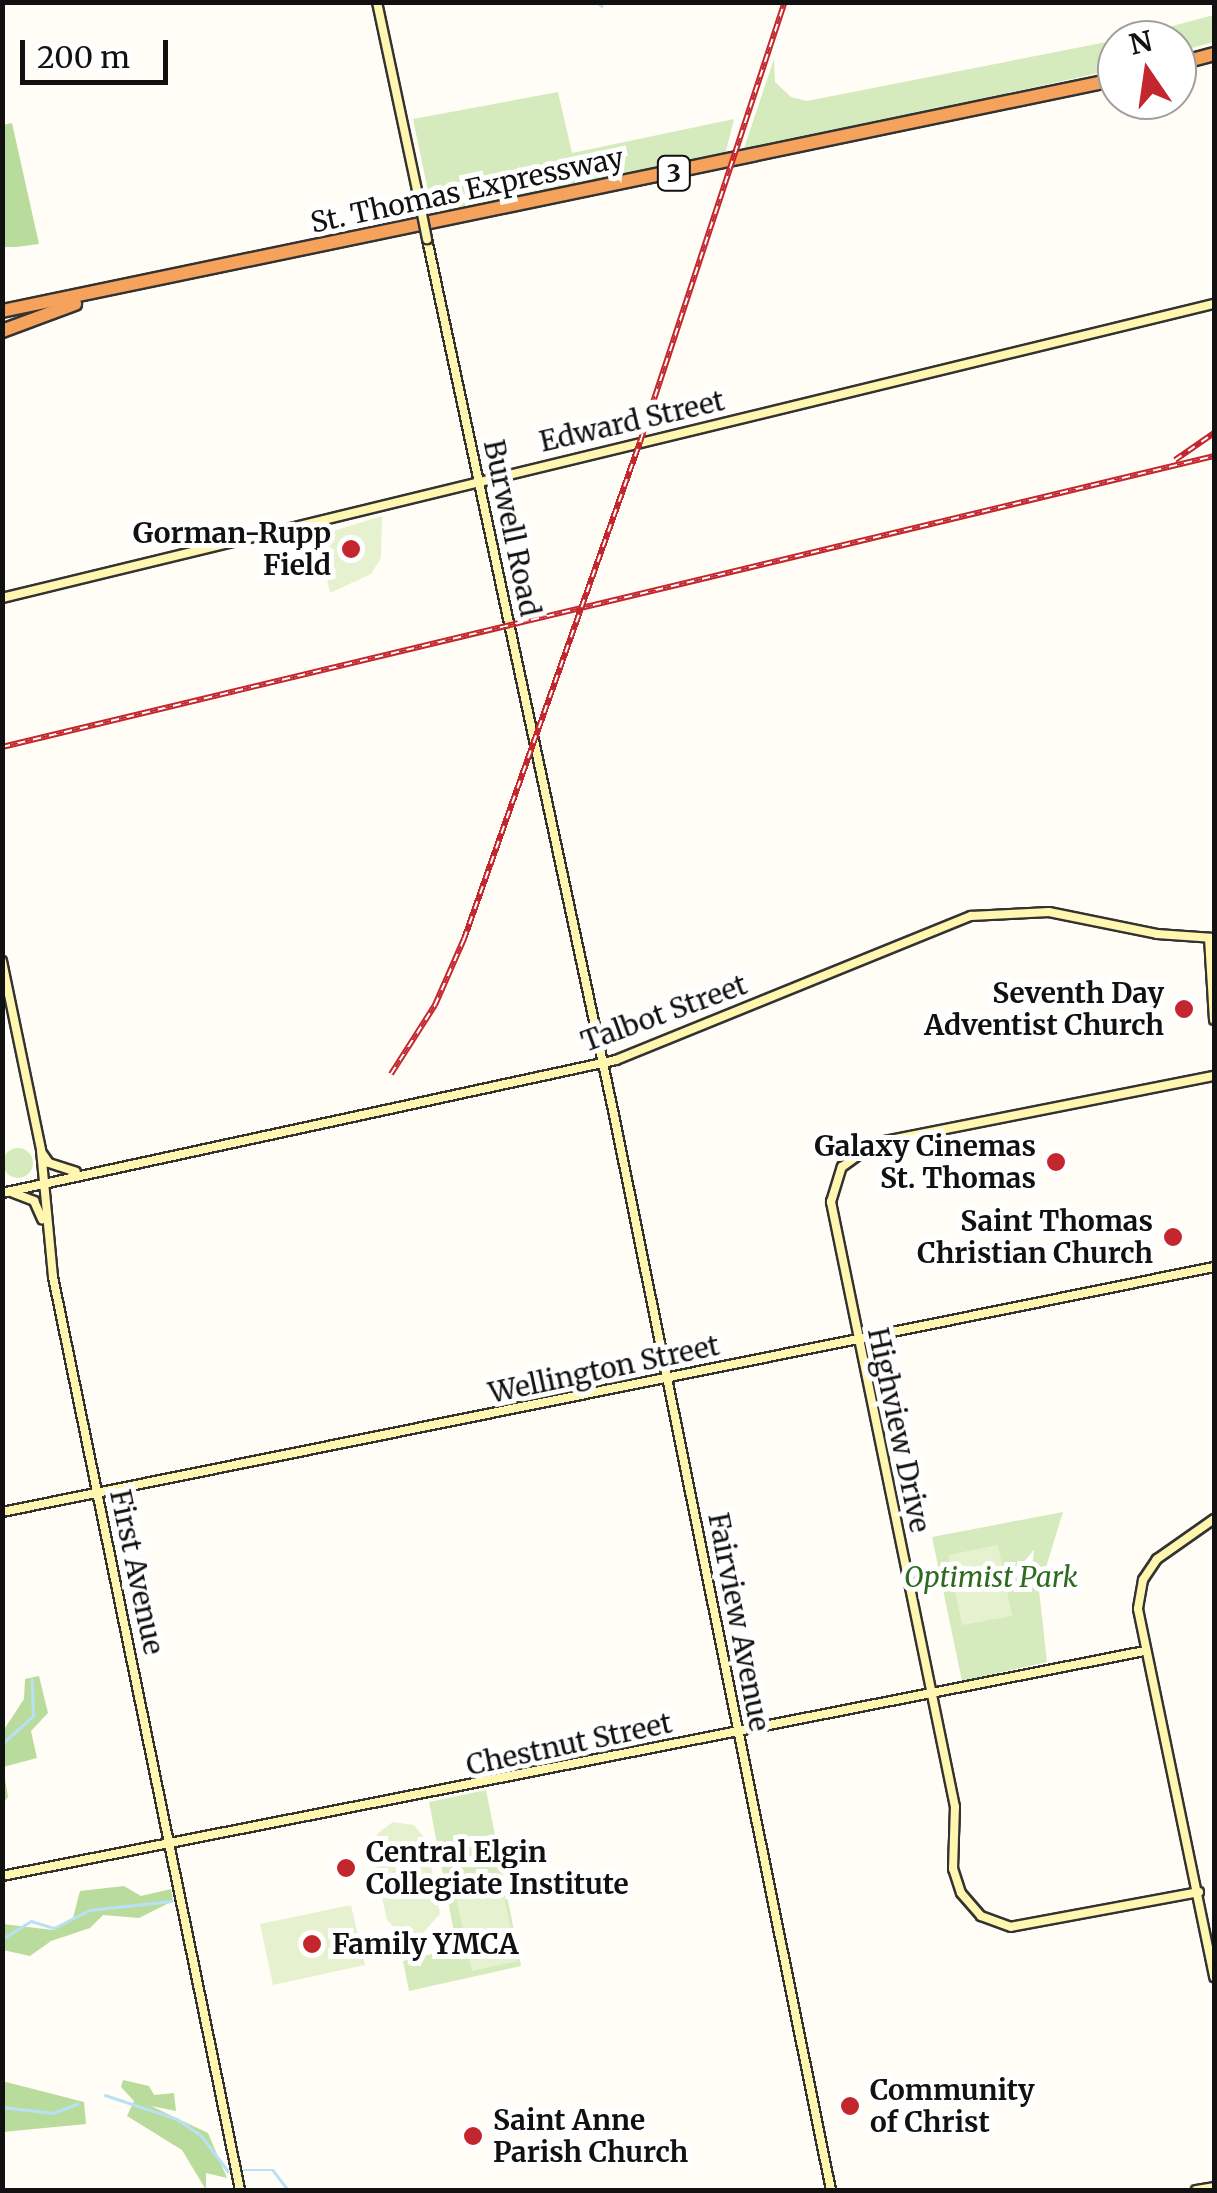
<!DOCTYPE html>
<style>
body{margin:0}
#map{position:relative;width:1217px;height:2193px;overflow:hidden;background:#fffdf5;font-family:Merriweather,serif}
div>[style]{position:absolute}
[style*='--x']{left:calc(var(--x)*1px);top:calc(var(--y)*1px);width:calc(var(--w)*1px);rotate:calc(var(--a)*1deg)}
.green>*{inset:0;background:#d5ebbd}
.round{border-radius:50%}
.forest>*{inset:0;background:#b9dc9c}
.pitch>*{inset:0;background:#e6f2cf}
.stream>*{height:2.5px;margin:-1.25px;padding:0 1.25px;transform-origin:1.25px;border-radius:1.25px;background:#b9e0f7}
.roads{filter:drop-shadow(2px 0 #333) drop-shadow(-2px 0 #333) drop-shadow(0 2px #333) drop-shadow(0 -2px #333)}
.secondary>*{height:8px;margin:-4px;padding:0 4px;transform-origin:4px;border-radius:4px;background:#fff6b0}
.highway>*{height:12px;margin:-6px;padding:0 6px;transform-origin:6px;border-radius:6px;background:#f5a25d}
.rail>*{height:6px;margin-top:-3px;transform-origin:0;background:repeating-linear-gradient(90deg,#fff 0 8px,#c4262e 0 16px);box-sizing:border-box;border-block:2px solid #c4262e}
.bridges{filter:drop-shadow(2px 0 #333) drop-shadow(-2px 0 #333) drop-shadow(0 2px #333) drop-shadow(0 -2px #333)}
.secondary-bridge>*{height:8px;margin:-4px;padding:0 4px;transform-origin:4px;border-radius:4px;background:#fff6b0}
.dots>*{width:28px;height:28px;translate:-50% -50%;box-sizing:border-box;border:5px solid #fff;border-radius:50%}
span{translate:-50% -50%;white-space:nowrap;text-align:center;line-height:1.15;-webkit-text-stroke:10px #fff;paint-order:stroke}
.shield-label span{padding:2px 8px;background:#fff;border:2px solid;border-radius:8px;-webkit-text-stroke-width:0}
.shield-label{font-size:25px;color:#111;font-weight:700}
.street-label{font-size:28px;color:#111}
.poi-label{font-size:28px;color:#111;font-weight:700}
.right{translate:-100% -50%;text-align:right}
.left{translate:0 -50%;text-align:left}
.park-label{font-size:28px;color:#2f6b1f;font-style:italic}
.frame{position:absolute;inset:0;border:5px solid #111;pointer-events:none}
.north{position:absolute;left:1097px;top:20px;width:100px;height:100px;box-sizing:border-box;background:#fff;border:2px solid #a0a0a0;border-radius:50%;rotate:347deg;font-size:28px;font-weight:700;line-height:40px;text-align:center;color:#111}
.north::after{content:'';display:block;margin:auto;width:35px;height:45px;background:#c4262e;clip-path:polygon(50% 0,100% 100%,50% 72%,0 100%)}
.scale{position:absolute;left:20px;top:40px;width:148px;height:45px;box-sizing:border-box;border:5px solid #111;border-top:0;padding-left:12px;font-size:30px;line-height:35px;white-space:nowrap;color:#111;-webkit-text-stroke:8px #fff;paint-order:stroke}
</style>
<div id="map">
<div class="green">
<div style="clip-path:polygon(1214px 15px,1214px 42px,1177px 52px,1177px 40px,1119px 40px)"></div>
<div style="clip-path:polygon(1117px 40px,1117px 69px,743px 151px,774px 59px,775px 82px,791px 97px,807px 101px)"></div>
<div style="clip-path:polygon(558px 92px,572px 153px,734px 119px,725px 155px,433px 215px,413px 119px)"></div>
<div class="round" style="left:3px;top:1148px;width:30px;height:30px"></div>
<div style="clip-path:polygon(1063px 1512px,1039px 1590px,1047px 1662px,962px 1681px,932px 1537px)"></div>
<div style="clip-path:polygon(486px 1790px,521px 1966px,409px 1991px,403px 1961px,457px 1948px,429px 1802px)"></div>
</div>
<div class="forest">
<div style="clip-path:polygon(12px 123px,39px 244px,16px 247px,2px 247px,3px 125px)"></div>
<div style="clip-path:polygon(39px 1676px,48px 1713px,31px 1731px,37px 1758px,3px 1767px,8px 1797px,3px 1803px,3px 1731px,24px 1699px,25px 1679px)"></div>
<div style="clip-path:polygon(124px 1886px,141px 1896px,171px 1889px,173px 1901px,139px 1918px,103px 1915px,90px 1928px,51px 1941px,30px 1956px,3px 1950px,3px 1924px,53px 1930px,73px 1918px,80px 1891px)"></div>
<div style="clip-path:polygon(123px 2080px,149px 2086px,154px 2095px,174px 2093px,176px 2111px,151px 2106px,208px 2133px,227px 2178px,206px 2173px,206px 2190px,182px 2150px,127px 2116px,134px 2101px,121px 2087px)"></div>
<div style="clip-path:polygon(2px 2081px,84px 2102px,86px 2124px,3px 2132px)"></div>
</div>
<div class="pitch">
<div style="clip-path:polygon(382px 516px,381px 558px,371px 574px,330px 593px,317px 536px)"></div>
<div style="clip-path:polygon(998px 1545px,1012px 1616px,962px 1625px,948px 1555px)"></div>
<div style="clip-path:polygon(393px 1822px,414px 1825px,426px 1840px,440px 1914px,420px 1936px,399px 1933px,387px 1920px,372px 1851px,378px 1833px)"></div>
<div style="clip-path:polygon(500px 1879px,518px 1961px,472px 1971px,454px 1888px)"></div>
<div style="clip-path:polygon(351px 1905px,365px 1965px,273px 1985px,260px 1924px)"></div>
</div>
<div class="stream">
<div style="--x:538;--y:2;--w:27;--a:0"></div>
<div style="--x:597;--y:2;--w:6;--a:39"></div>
<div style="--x:2;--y:1744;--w:42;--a:-42.1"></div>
<div style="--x:33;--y:1716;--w:36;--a:-92"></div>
<div style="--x:2;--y:1939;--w:34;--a:-32"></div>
<div style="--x:31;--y:1921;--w:24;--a:17"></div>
<div style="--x:54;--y:1928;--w:39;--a:-27"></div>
<div style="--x:89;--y:1910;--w:83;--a:-6.2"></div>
<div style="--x:105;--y:2095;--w:76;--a:18.4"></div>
<div style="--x:177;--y:2119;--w:29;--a:34"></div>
<div style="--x:201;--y:2135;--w:45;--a:53.1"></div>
<div style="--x:2;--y:2107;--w:51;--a:6.7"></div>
<div style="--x:53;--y:2113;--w:26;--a:-21"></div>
<div style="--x:244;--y:2170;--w:29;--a:0"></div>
<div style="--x:273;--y:2170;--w:25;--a:53"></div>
</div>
<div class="roads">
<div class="secondary">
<div style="--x:377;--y:2;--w:201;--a:78"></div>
<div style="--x:427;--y:239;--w:896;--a:77.95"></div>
<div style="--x:614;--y:1115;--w:1097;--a:78.59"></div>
<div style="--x:2;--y:598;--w:1247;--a:-13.64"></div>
<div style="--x:1209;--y:938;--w:82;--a:86.5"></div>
<div style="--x:2;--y:961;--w:193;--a:78.3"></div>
<div style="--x:41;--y:1150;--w:128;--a:84.6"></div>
<div style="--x:53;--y:1277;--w:932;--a:78.42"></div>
<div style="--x:42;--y:1153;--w:12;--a:55"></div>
<div style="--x:49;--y:1163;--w:28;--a:18"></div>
<div style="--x:11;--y:1192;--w:25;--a:21"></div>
<div style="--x:34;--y:1201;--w:20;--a:66"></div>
<div style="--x:2;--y:1193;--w:628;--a:-12.22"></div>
<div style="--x:616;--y:1060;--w:383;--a:-22.1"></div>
<div style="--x:971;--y:916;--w:78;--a:-2.9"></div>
<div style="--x:1049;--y:912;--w:110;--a:11.5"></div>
<div style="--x:1157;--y:934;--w:57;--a:4"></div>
<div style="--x:2;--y:1512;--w:1237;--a:-11.43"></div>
<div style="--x:1214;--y:1519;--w:70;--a:144.9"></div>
<div style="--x:1157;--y:1559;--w:25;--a:124"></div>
<div style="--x:1143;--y:1580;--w:29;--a:100"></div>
<div style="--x:1138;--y:1609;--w:376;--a:78.3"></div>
<div style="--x:2;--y:1876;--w:1165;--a:-11.14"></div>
<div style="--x:1199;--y:1892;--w:191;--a:169.5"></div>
<div style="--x:1011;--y:1927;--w:32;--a:-160"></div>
<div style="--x:981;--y:1916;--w:30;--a:-131"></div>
<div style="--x:961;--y:1893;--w:25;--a:-108"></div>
<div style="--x:953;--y:1869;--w:62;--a:-88.2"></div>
<div style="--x:955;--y:1807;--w:618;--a:-101.58"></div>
<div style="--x:831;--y:1202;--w:37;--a:-73"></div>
<div style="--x:842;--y:1167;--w:41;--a:-36"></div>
<div style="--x:875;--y:1143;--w:346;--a:-11.2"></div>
<div style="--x:1196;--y:2190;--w:18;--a:-9"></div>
</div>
<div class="highway">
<div style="--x:1177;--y:64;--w:38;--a:-15"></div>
<div style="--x:2;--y:311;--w:1139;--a:-11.75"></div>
<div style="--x:2;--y:331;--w:78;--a:-20.3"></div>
</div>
</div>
<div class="rail">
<div style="--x:1175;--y:460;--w:47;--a:-34.7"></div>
<div style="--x:2;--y:747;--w:1246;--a:-13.5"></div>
<div style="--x:391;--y:1074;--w:82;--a:-57.5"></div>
<div style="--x:435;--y:1005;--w:72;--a:-66.3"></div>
<div style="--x:464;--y:939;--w:527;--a:-70.5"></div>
<div style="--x:640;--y:442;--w:463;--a:-71.8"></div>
</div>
<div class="bridges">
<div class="secondary-bridge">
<div style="--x:419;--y:199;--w:41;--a:78.7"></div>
</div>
</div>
<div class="dots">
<div style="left:351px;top:549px;background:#c4262e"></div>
<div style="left:1184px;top:1009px;background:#c4262e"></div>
<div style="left:1056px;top:1162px;background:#c4262e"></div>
<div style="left:1173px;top:1237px;background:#c4262e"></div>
<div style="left:346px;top:1868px;background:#c4262e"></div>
<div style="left:312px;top:1944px;background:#c4262e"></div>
<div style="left:850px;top:2106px;background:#c4262e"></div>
<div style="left:473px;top:2136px;background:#c4262e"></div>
</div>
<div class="shield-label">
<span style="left:674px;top:173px">3</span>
</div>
<div class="street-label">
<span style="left:467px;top:190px;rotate:-12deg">St. Thomas Expressway</span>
<span style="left:632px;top:421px;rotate:-13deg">Edward Street</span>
<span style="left:512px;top:528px;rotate:78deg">Burwell Road</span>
<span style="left:664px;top:1013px;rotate:-20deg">Talbot Street</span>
<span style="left:604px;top:1369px;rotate:-12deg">Wellington Street</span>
<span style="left:899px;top:1430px;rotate:78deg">Highview Drive</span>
<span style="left:137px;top:1572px;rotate:78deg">First Avenue</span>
<span style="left:739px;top:1622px;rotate:79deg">Fairview Avenue</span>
<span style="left:569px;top:1744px;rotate:-12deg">Chestnut Street</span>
</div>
<div class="poi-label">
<span class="right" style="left:331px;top:549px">Gorman-Rupp<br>Field</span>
<span class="right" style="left:1164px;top:1009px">Seventh Day<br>Adventist Church</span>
<span class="right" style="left:1036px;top:1162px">Galaxy Cinemas<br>St. Thomas</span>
<span class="right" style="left:1153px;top:1237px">Saint Thomas<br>Christian Church</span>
<span class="left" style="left:366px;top:1868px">Central Elgin<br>Collegiate Institute</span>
<span class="left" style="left:332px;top:1944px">Family YMCA</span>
<span class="left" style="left:870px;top:2106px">Community<br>of Christ</span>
<span class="left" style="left:493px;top:2136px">Saint Anne<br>Parish Church</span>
</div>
<div class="park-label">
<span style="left:991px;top:1577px">Optimist Park</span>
</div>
<div class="frame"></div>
<div class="north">N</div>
<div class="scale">200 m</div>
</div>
